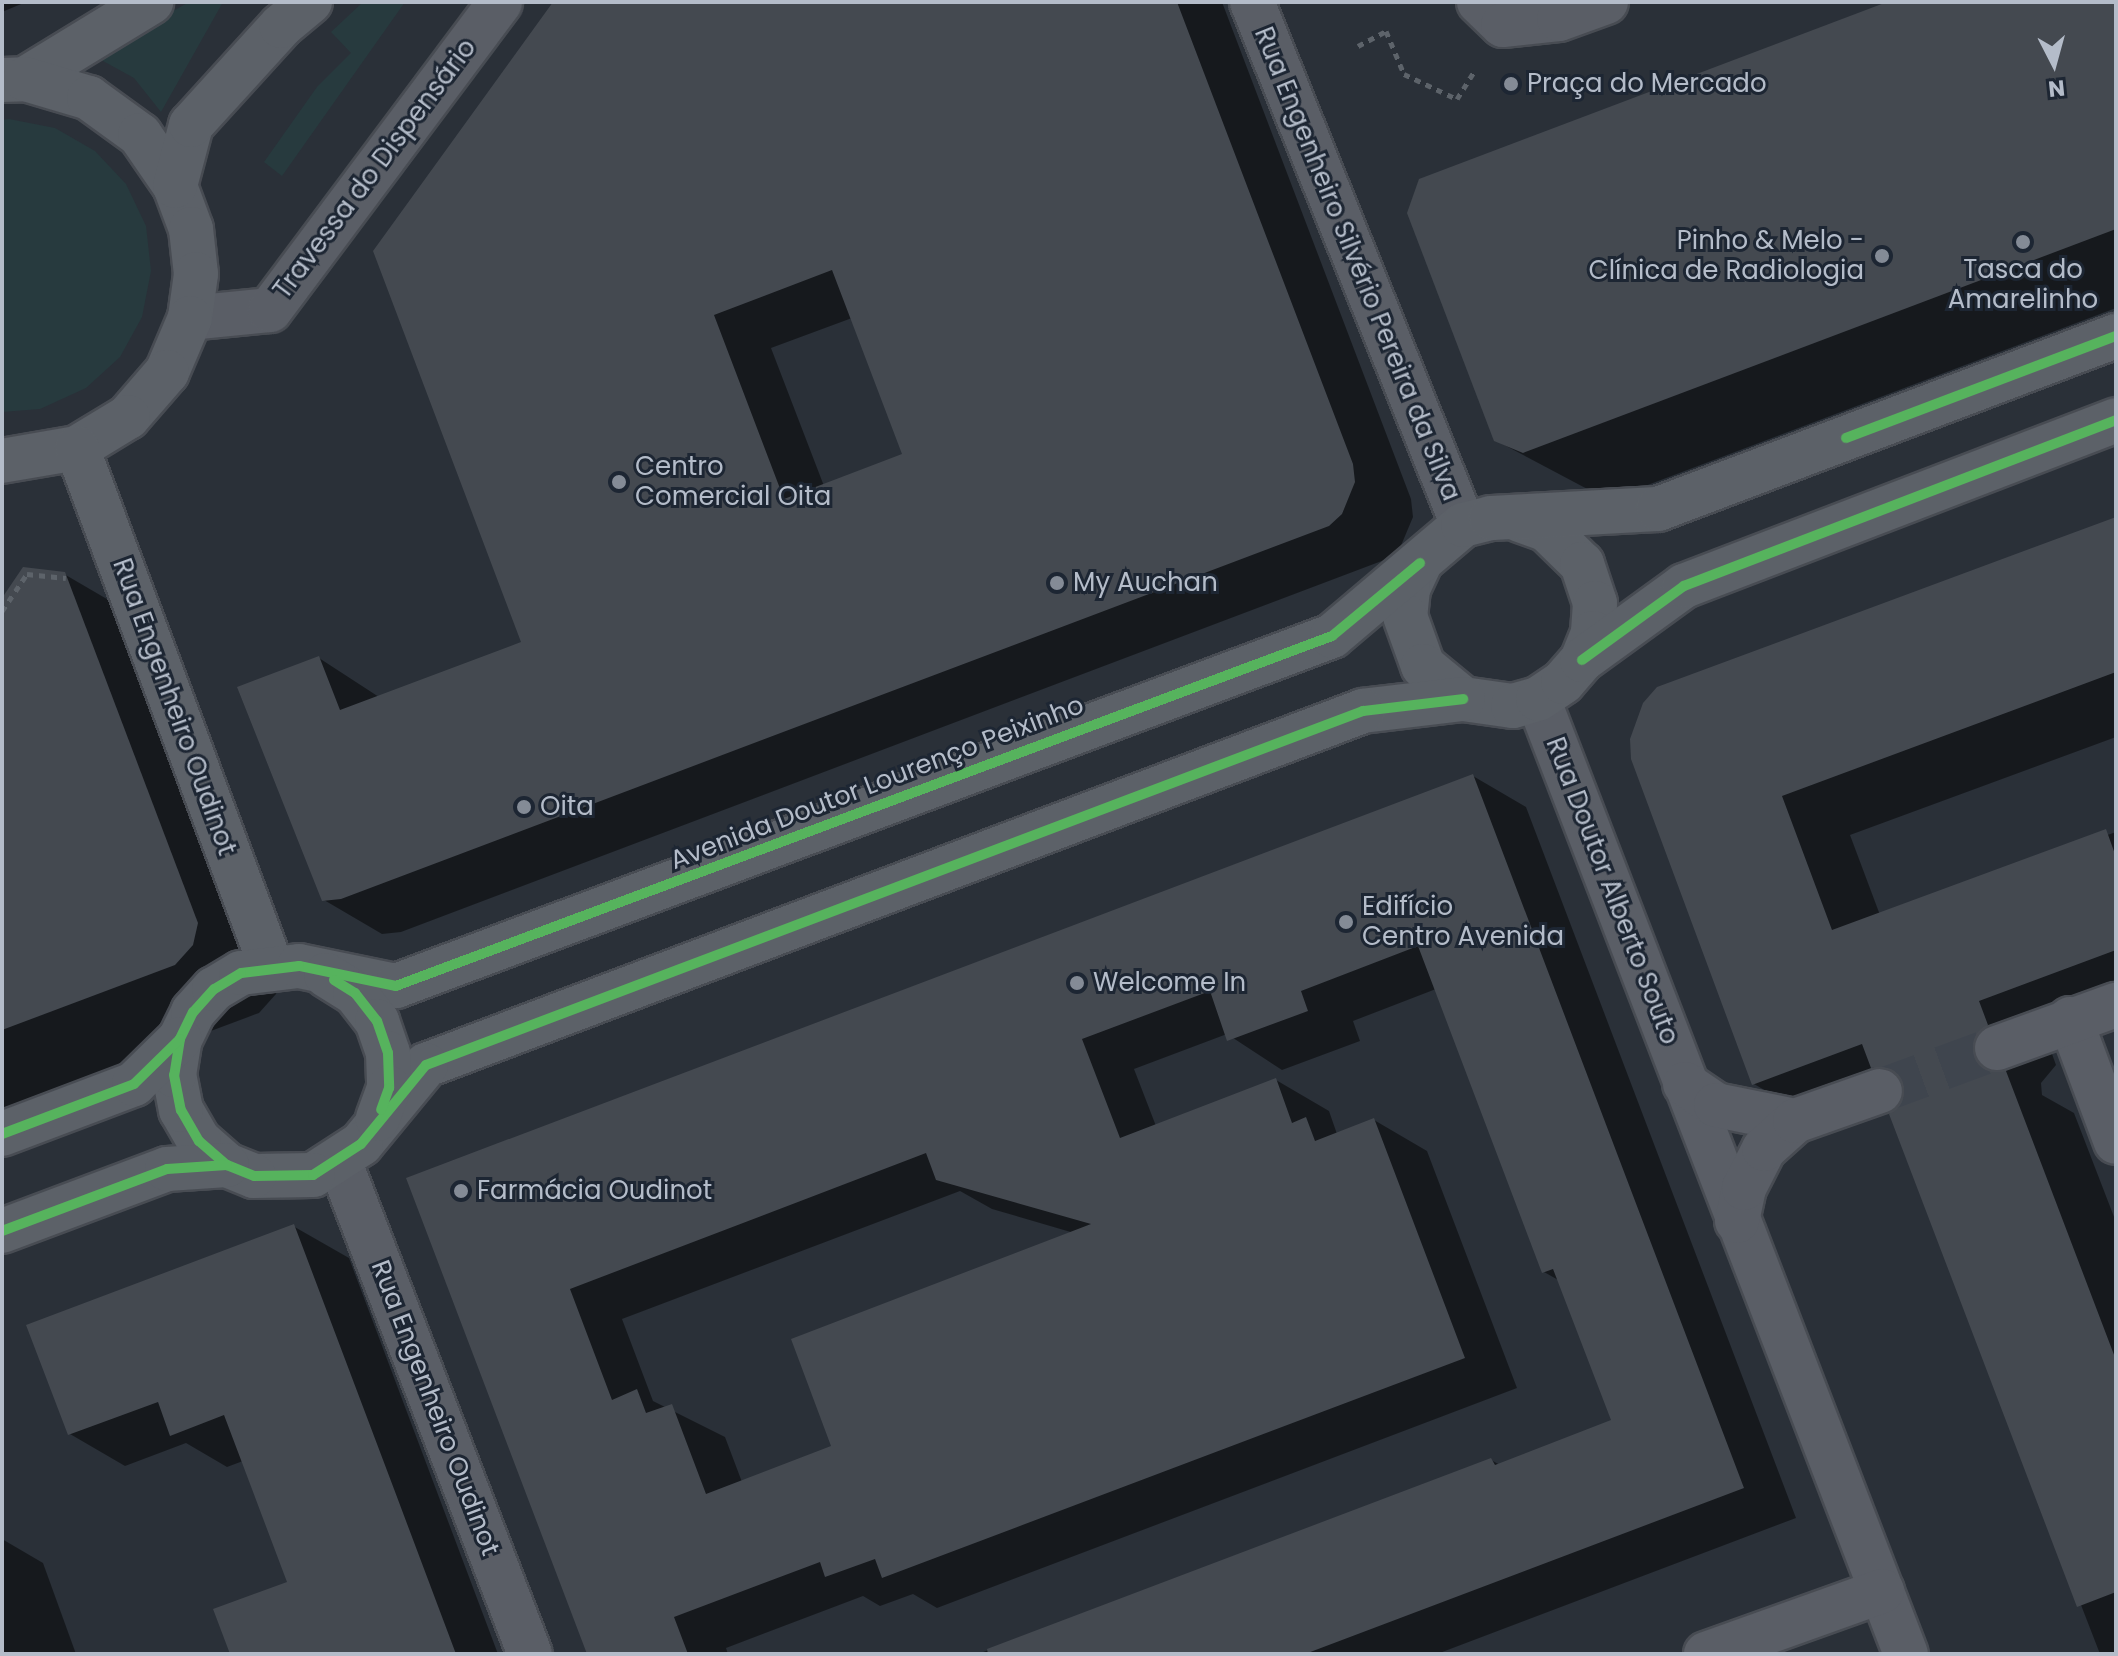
<!DOCTYPE html>
<meta charset="utf-8">
<style>
body{margin:0}
#map{position:relative;width:2118px;height:1656px;overflow:hidden;background:#2a3038;font-family:Poppins,sans-serif}
div>[style]{position:absolute}
[style*='--x']{left:calc(var(--x)*1px);top:calc(var(--y)*1px);width:calc(var(--w)*1px);rotate:calc(var(--a)*1deg)}
.green>*{inset:0;background:#273a3e}
.shadow>*{inset:0;background:#0007}
.building>*{inset:0;background:#444950}
.minor-tunnel>*{height:44px;margin-top:-22px;transform-origin:0;background:repeating-linear-gradient(90deg,#3f454e 0 44px,transparent 0 66px)}
.path>*{height:5px;margin-top:-2.5px;transform-origin:0;background:repeating-linear-gradient(90deg,#5d636a 0 6px,transparent 0 12px)}
.roads{filter:drop-shadow(2px 0 #484c53) drop-shadow(-2px 0 #484c53) drop-shadow(0 2px #484c53) drop-shadow(0 -2px #484c53)}
.minor>*{height:44px;margin:-22px;padding:0 22px;transform-origin:22px;border-radius:22px;background:#5a5e66}
.major>*{height:44px;margin:-22px;padding:0 22px;transform-origin:22px;border-radius:22px;background:#5c6168}
.cycleway>*{height:10px;margin:-5px;padding:0 5px;transform-origin:5px;border-radius:5px;background:#56b35d}
.dots>*{width:22px;height:22px;translate:-50% -50%;box-sizing:border-box;border:4px solid #1d2633;border-radius:50%}
span{translate:-50% -50%;white-space:nowrap;text-align:center;line-height:1.15;-webkit-text-stroke:6px #1d2633;paint-order:stroke}
.poi-label{font-size:26px;color:#b4bcc9}
.left{translate:0 -50%;text-align:left}
.right{translate:-100% -50%;text-align:right}
.street-label{font-size:26px;color:#b4bcc9}
.frame{position:absolute;inset:0;border:4px solid #b4bcc9;pointer-events:none}
.north{position:absolute;left:2014px;top:24px;width:80px;height:80px;-webkit-text-stroke:6px #1d2633;paint-order:stroke;rotate:174deg;font-size:22px;font-weight:700;line-height:32px;text-align:center;color:#b4bcc9}
.north::after{content:'';display:block;margin:auto;width:28px;height:36px;background:#b4bcc9;clip-path:polygon(50% 0,100% 100%,50% 72%,0 100%)}
</style>
<div id="map">
<div class="green">
<div style="clip-path:polygon(189px 2px,223px 2px,161px 112px,134px 78px,94px 56px)"></div>
<div style="clip-path:polygon(363px 2px,405px 2px,282px 176px,264px 162px,317px 87px,351px 53px,331px 32px)"></div>
<div style="clip-path:polygon(9px 119px,55px 128px,95px 151px,126px 184px,146px 226px,151px 271px,142px 317px,120px 357px,86px 388px,40px 409px,2px 412px,2px 120px)"></div>
</div>
<div class="shadow">
<div style="clip-path:polygon(2px 2px,26px 2px,2px 12px)"></div>
<div style="clip-path:polygon(evenodd,556px 2px,1222px 2px,1411px 499px,1413px 517px,1400px 548px,1387px 559px,401px 932px,382px 934px,324px 900px,319px 658px,379px 697px,524px 643px,556px 2px,852px 318px,905px 456px,824px 486px,771px 348px,852px 318px)"></div>
<div style="clip-path:polygon(1894px 2px,2116px 2px,2116px 308px,1608px 500px,1495px 440px)"></div>
<div style="clip-path:polygon(2116px 520px,2116px 737px,1850px 835px,1880px 915px,2116px 832px,2116px 1015px,2047px 1040px,2056px 1065px,2041px 1083px,2042px 1095px,2074px 1113px,2116px 1222px,2116px 1654px,2100px 1654px,1891px 1115px,1906px 1092px,1823px 1124px,1754px 1084px,1633px 759px)"></div>
<div style="clip-path:polygon(64px 574px,148px 623px,281px 972px,276px 994px,259px 1013px,2px 1109px,2px 602px)"></div>
<div style="clip-path:polygon(evenodd,1473px 776px,1526px 807px,1796px 1518px,1437px 1654px,978px 1654px,1491px 1460px,1500px 1465px,1614px 1421px,1560px 1281px,1544px 1272px,1436px 989px,1353px 1021px,1360px 1041px,1282px 1070px,1227px 1034px,1134px 1069px,1156px 1126px,1276px 1080px,1329px 1111px,1337px 1134px,1374px 1120px,1427px 1151px,1517px 1388px,937px 1608px,913px 1594px,880px 1606px,863px 1596px,726px 1648px,728px 1654px,589px 1654px,409px 1179px,1473px 776px,960px 1191px,992px 1209px,1074px 1233px,834px 1447px,742px 1482px,725px 1437px,653px 1401px,622px 1319px,960px 1191px)"></div>
<div style="clip-path:polygon(293px 1226px,349px 1258px,498px 1654px,232px 1654px,290px 1583px,243px 1461px,227px 1467px,186px 1443px,125px 1466px,70px 1434px)"></div>
<div style="clip-path:polygon(2px 1539px,43px 1563px,76px 1654px,2px 1654px)"></div>
</div>
<div class="building">
<div style="clip-path:polygon(evenodd,553px 2px,1177px 2px,1353px 464px,1355px 482px,1342px 514px,1329px 526px,341px 899px,322px 901px,237px 687px,319px 656px,340px 710px,521px 642px,373px 251px,553px 2px,832px 270px,902px 454px,784px 499px,714px 315px,832px 270px)"></div>
<div style="clip-path:polygon(1887px 2px,2116px 2px,2116px 229px,1523px 453px,1494px 441px,1407px 213px,1419px 179px)"></div>
<div style="clip-path:polygon(2116px 517px,2116px 672px,1782px 796px,1832px 930px,2106px 829px,2116px 857px,2116px 950px,1979px 1001px,1988px 1025px,1972px 1044px,1982px 1068px,2006px 1071px,2116px 1360px,2116px 1592px,2077px 1607px,1889px 1114px,1904px 1096px,1903px 1082px,1885px 1067px,1871px 1068px,1862px 1044px,1752px 1085px,1631px 759px,1630px 739px,1643px 703px,1657px 687px)"></div>
<div style="clip-path:polygon(23px 567px,65px 572px,198px 923px,193px 945px,175px 965px,2px 1030px,2px 598px)"></div>
<div style="clip-path:polygon(evenodd,1473px 774px,1744px 1488px,1305px 1654px,988px 1654px,987px 1649px,1491px 1458px,1495px 1465px,1611px 1420px,1553px 1269px,1542px 1273px,1418px 946px,1301px 991px,1308px 1011px,1227px 1041px,1210px 991px,1082px 1039px,1120px 1138px,1276px 1078px,1292px 1123px,1306px 1117px,1315px 1141px,1374px 1118px,1465px 1358px,882px 1578px,875px 1559px,825px 1577px,820px 1562px,674px 1617px,688px 1654px,587px 1654px,406px 1178px,1473px 774px,926px 1153px,936px 1180px,1091px 1224px,791px 1339px,831px 1446px,706px 1494px,672px 1404px,646px 1413px,637px 1389px,612px 1400px,570px 1289px,926px 1153px)"></div>
<div style="clip-path:polygon(294px 1224px,394px 1489px,456px 1654px,230px 1654px,213px 1609px,287px 1582px,224px 1415px,170px 1436px,158px 1402px,68px 1435px,26px 1325px)"></div>
</div>
<div class="minor-tunnel">
<div style="--x:1880;--y:1091;--w:125;--a:-20.2"></div>
</div>
<div class="path">
<div style="--x:1358;--y:46;--w:32;--a:-28"></div>
<div style="--x:1386;--y:31;--w:47;--a:67.3"></div>
<div style="--x:1404;--y:74;--w:59;--a:25.3"></div>
<div style="--x:1457;--y:99;--w:34;--a:-58"></div>
<div style="--x:2;--y:611;--w:45;--a:-56"></div>
<div style="--x:27;--y:574;--w:39;--a:6"></div>
</div>
<div class="roads">
<div class="minor">
<div style="--x:1252;--y:2;--w:564;--a:68.03"></div>
<div style="--x:1479;--y:2;--w:33;--a:44"></div>
<div style="--x:1503;--y:25;--w:56;--a:-6.1"></div>
<div style="--x:1559;--y:19;--w:50;--a:-19.9"></div>
<div style="--x:190;--y:318;--w:80;--a:-5.7"></div>
<div style="--x:270;--y:310;--w:384;--a:-53.2"></div>
<div style="--x:1538;--y:699;--w:1023;--a:68.93"></div>
<div style="--x:2070;--y:1019;--w:131;--a:69.5"></div>
<div style="--x:1997;--y:1048;--w:127;--a:-19.9"></div>
<div style="--x:1685;--y:1084;--w:37;--a:34"></div>
<div style="--x:1716;--y:1105;--w:81;--a:11.4"></div>
<div style="--x:340;--y:1163;--w:526;--a:68.85"></div>
<div style="--x:1737;--y:1221;--w:34;--a:-78"></div>
<div style="--x:1744;--y:1188;--w:44;--a:-62.9"></div>
<div style="--x:1764;--y:1149;--w:42;--a:-42.1"></div>
<div style="--x:1795;--y:1121;--w:90;--a:-19.4"></div>
<div style="--x:1706;--y:1654;--w:187;--a:-19.7"></div>
</div>
<div class="major">
<div style="--x:25;--y:79;--w:148;--a:-31.4"></div>
<div style="--x:2;--y:80;--w:23;--a:-2"></div>
<div style="--x:25;--y:79;--w:67;--a:16.5"></div>
<div style="--x:89;--y:98;--w:63;--a:36"></div>
<div style="--x:140;--y:135;--w:62;--a:55.5"></div>
<div style="--x:175;--y:186;--w:46;--a:69.6"></div>
<div style="--x:191;--y:229;--w:45;--a:83.7"></div>
<div style="--x:196;--y:274;--w:44;--a:97.8"></div>
<div style="--x:190;--y:318;--w:59;--a:113.1"></div>
<div style="--x:167;--y:372;--w:60;--a:130.9"></div>
<div style="--x:128;--y:417;--w:60;--a:148.7"></div>
<div style="--x:77;--y:448;--w:76;--a:170.2"></div>
<div style="--x:175;--y:186;--w:63;--a:-75.3"></div>
<div style="--x:191;--y:125;--w:134;--a:-47.7"></div>
<div style="--x:281;--y:26;--w:38;--a:-40"></div>
<div style="--x:77;--y:448;--w:553;--a:69.47"></div>
<div style="--x:1520;--y:520;--w:29;--a:20"></div>
<div style="--x:1547;--y:530;--w:49;--a:44.2"></div>
<div style="--x:1582;--y:564;--w:41;--a:71.6"></div>
<div style="--x:1595;--y:603;--w:30;--a:94"></div>
<div style="--x:1593;--y:633;--w:29;--a:112"></div>
<div style="--x:1420;--y:563;--w:29;--a:115"></div>
<div style="--x:1408;--y:589;--w:27;--a:96"></div>
<div style="--x:1405;--y:616;--w:53;--a:70.2"></div>
<div style="--x:1423;--y:666;--w:52;--a:39.5"></div>
<div style="--x:1463;--y:699;--w:50;--a:8"></div>
<div style="--x:1513;--y:706;--w:26;--a:-16"></div>
<div style="--x:1538;--y:699;--w:30;--a:-34"></div>
<div style="--x:1563;--y:682;--w:29;--a:-49"></div>
<div style="--x:1582;--y:660;--w:126;--a:-36"></div>
<div style="--x:1684;--y:586;--w:463;--a:-21"></div>
<div style="--x:1463;--y:699;--w:101;--a:173.2"></div>
<div style="--x:1363;--y:711;--w:1002;--a:159.3"></div>
<div style="--x:426;--y:1065;--w:102;--a:129.4"></div>
<div style="--x:361;--y:1144;--w:57;--a:147.1"></div>
<div style="--x:313;--y:1175;--w:59;--a:179"></div>
<div style="--x:254;--y:1176;--w:29;--a:-158"></div>
<div style="--x:227;--y:1165;--w:37;--a:-139"></div>
<div style="--x:199;--y:1141;--w:36;--a:-120"></div>
<div style="--x:181;--y:1110;--w:36;--a:-101"></div>
<div style="--x:174;--y:1075;--w:36;--a:-81"></div>
<div style="--x:180;--y:1039;--w:30;--a:-64"></div>
<div style="--x:193;--y:1012;--w:31;--a:-48"></div>
<div style="--x:214;--y:989;--w:31;--a:-31"></div>
<div style="--x:241;--y:973;--w:58;--a:-6.9"></div>
<div style="--x:299;--y:966;--w:99;--a:11.7"></div>
<div style="--x:396;--y:986;--w:999;--a:-20.5"></div>
<div style="--x:1332;--y:636;--w:172;--a:-40.3"></div>
<div style="--x:1463;--y:525;--w:29;--a:-14"></div>
<div style="--x:1491;--y:518;--w:167;--a:-3.1"></div>
<div style="--x:1658;--y:509;--w:490;--a:-20.7"></div>
<div style="--x:326;--y:975;--w:34;--a:32"></div>
<div style="--x:355;--y:993;--w:36;--a:52"></div>
<div style="--x:377;--y:1021;--w:34;--a:71"></div>
<div style="--x:388;--y:1053;--w:35;--a:88"></div>
<div style="--x:389;--y:1088;--w:33;--a:110"></div>
<div style="--x:2;--y:1134;--w:141;--a:-20.7"></div>
<div style="--x:134;--y:1084;--w:64;--a:-44.4"></div>
<div style="--x:2;--y:1231;--w:176;--a:-20.6"></div>
<div style="--x:167;--y:1169;--w:60;--a:-3.8"></div>
</div>
</div>
<div class="cycleway">
<div style="--x:1846;--y:438;--w:289;--a:-20.7"></div>
<div style="--x:1420;--y:563;--w:114;--a:140.3"></div>
<div style="--x:1332;--y:636;--w:999;--a:159.5"></div>
<div style="--x:396;--y:986;--w:99;--a:-168.3"></div>
<div style="--x:299;--y:966;--w:58;--a:173.1"></div>
<div style="--x:241;--y:973;--w:31;--a:149"></div>
<div style="--x:214;--y:989;--w:31;--a:132"></div>
<div style="--x:193;--y:1012;--w:30;--a:116"></div>
<div style="--x:180;--y:1039;--w:36;--a:99"></div>
<div style="--x:174;--y:1075;--w:36;--a:79"></div>
<div style="--x:181;--y:1110;--w:36;--a:60"></div>
<div style="--x:199;--y:1141;--w:37;--a:41"></div>
<div style="--x:227;--y:1165;--w:29;--a:22"></div>
<div style="--x:254;--y:1176;--w:59;--a:-1"></div>
<div style="--x:313;--y:1175;--w:57;--a:-32.9"></div>
<div style="--x:361;--y:1144;--w:102;--a:-50.6"></div>
<div style="--x:426;--y:1065;--w:1002;--a:-20.7"></div>
<div style="--x:1363;--y:711;--w:101;--a:-6.8"></div>
<div style="--x:1582;--y:660;--w:126;--a:-36"></div>
<div style="--x:1684;--y:586;--w:463;--a:-21"></div>
<div style="--x:334;--y:980;--w:25;--a:32"></div>
<div style="--x:355;--y:993;--w:36;--a:52"></div>
<div style="--x:377;--y:1021;--w:34;--a:71"></div>
<div style="--x:388;--y:1053;--w:35;--a:88"></div>
<div style="--x:389;--y:1088;--w:23;--a:110"></div>
<div style="--x:2;--y:1134;--w:141;--a:-20.7"></div>
<div style="--x:134;--y:1084;--w:64;--a:-44.4"></div>
<div style="--x:2;--y:1231;--w:176;--a:-20.6"></div>
<div style="--x:167;--y:1169;--w:60;--a:-3.8"></div>
</div>
<div class="dots">
<div style="left:1511px;top:84px;background:#848b96"></div>
<div style="left:2023px;top:242px;background:#848b96"></div>
<div style="left:1882px;top:256px;background:#848b96"></div>
<div style="left:619px;top:482px;background:#848b96"></div>
<div style="left:1057px;top:583px;background:#848b96"></div>
<div style="left:524px;top:807px;background:#848b96"></div>
<div style="left:1346px;top:922px;background:#848b96"></div>
<div style="left:1077px;top:983px;background:#848b96"></div>
<div style="left:461px;top:1191px;background:#848b96"></div>
</div>
<div class="poi-label">
<span class="left" style="left:1527px;top:84px">Praça do Mercado</span>
<span class="right" style="left:1864px;top:256px">Pinho &amp; Melo -<br>Clínica de Radiologia</span>
<span style="left:2023px;top:285px">Tasca do<br>Amarelinho</span>
<span class="left" style="left:635px;top:482px">Centro<br>Comercial Oita</span>
<span class="left" style="left:1073px;top:583px">My Auchan</span>
<span class="left" style="left:540px;top:807px">Oita</span>
<span class="left" style="left:1362px;top:922px">Edifício<br>Centro Avenida</span>
<span class="left" style="left:1093px;top:983px">Welcome In</span>
<span class="left" style="left:477px;top:1191px">Farmácia Oudinot</span>
</div>
<div class="street-label">
<span style="left:375px;top:169px;rotate:-53deg">Travessa do Dispensário</span>
<span style="left:1357px;top:264px;rotate:68deg">Rua Engenheiro Silvério Pereira da Silva</span>
<span style="left:174px;top:707px;rotate:70deg">Rua Engenheiro Oudinot</span>
<span style="left:877px;top:783px;rotate:-21deg">Avenida Doutor Lourenço Peixinho</span>
<span style="left:1612px;top:891px;rotate:69deg">Rua Doutor Alberto Souto</span>
<span style="left:435px;top:1408px;rotate:69deg">Rua Engenheiro Oudinot</span>
</div>
<div class="frame"></div>
<div class="north">N</div>
</div>
